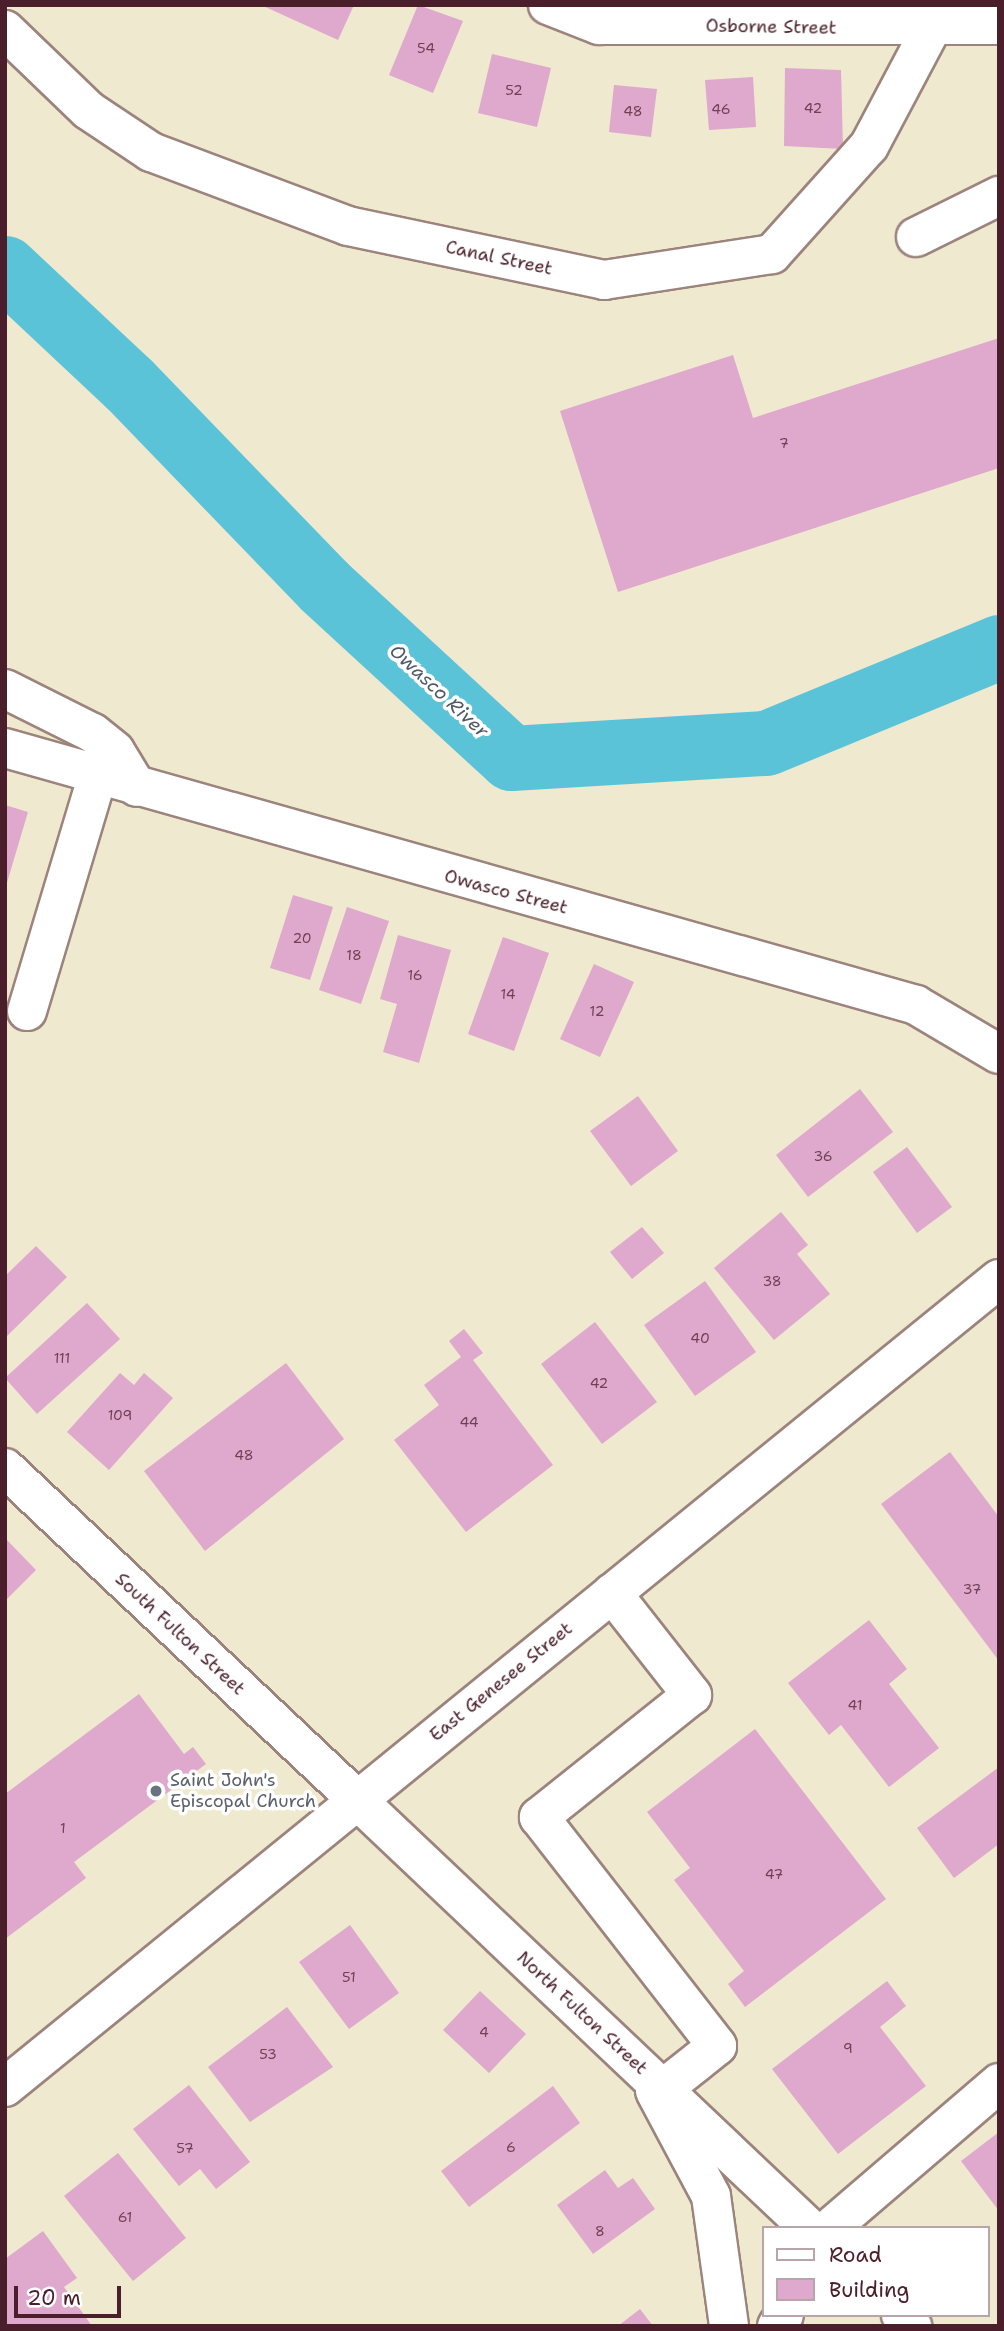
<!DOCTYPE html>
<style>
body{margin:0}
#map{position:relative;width:1004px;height:2331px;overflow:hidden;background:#efe9cf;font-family:"Shantell Sans",sans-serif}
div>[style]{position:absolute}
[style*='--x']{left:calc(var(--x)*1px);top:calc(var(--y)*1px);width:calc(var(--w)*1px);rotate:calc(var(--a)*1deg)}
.river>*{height:65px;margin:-32.5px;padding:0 32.5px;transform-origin:32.5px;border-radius:32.5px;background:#5bc3d8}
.building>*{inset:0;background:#dfa8cd}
.roads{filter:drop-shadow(2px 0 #9c847d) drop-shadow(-2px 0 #9c847d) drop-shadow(0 2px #9c847d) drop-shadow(0 -2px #9c847d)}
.minor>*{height:38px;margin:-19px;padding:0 19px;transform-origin:19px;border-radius:19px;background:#fff}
.major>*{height:38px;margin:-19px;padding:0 19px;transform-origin:19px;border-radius:19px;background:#fff}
.highway>*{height:38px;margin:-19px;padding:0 19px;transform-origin:19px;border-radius:19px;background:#fff}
.dots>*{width:19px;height:19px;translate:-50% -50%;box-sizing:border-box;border:4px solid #fff;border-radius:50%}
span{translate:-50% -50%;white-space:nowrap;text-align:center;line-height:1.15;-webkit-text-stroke:7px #fff;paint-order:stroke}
.number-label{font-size:14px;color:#6f4154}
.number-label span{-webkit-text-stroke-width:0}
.street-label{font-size:18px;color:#4a1f2b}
.worship-label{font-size:18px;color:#5b616d}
.left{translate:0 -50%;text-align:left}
.water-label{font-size:19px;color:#505868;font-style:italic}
.frame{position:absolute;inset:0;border:7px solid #4a1f2b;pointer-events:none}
.legend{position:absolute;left:762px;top:2226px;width:228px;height:91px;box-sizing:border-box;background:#fff;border:2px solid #b7a5aa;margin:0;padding:9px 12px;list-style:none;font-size:21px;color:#4a1f2b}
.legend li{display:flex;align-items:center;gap:14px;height:35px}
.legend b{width:35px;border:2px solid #b7a5aa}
.scale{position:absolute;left:14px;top:2286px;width:107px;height:32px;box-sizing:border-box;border:4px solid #4a1f2b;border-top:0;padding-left:9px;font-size:21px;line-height:24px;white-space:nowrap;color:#4a1f2b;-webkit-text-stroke:5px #fff;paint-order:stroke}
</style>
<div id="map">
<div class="river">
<div style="--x:5;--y:268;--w:170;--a:43.1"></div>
<div style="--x:129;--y:384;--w:281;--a:46"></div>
<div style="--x:324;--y:586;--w:254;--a:42.6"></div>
<div style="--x:511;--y:758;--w:255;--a:-3.4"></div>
<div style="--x:766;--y:743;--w:252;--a:-22.4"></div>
</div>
<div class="building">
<div style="clip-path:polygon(261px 5px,354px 5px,338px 40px)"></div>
<div style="clip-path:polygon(418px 5px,463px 21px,433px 93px,389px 75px)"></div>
<div style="clip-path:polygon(492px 54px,551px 68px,537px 127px,478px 113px)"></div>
<div style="clip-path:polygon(785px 68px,841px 70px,843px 149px,784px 146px)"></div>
<div style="clip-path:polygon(753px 77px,756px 127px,709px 130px,705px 80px)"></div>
<div style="clip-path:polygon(614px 85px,657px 89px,651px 137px,609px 132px)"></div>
<div style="clip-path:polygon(999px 338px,999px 468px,618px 592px,560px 411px,733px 355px,753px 418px)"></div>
<div style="clip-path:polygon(5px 805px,28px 812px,6px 886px,5px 886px)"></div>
<div style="clip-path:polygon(293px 895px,333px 907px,310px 980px,270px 968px)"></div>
<div style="clip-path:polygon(347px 907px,389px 921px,361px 1004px,319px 990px)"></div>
<div style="clip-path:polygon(398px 935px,451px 950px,419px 1063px,383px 1052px,397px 1004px,380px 999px)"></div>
<div style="clip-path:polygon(503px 937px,549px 953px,514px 1051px,468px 1034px)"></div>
<div style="clip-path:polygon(594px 964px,634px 982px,600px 1057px,560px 1039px)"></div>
<div style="clip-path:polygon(860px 1089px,893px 1132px,808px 1197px,776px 1155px)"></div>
<div style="clip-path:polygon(638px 1096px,678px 1151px,631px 1186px,590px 1131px)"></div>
<div style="clip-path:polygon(907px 1147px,952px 1207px,917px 1233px,873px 1172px)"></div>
<div style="clip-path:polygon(781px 1212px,808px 1245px,797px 1254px,830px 1294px,774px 1340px,714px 1268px)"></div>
<div style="clip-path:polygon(642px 1227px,664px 1253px,632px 1279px,610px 1252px)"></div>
<div style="clip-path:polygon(36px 1246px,67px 1277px,5px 1338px,5px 1276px)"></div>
<div style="clip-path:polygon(705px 1281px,756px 1352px,695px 1396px,644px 1325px)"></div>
<div style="clip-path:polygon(87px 1303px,120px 1339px,37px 1414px,5px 1378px)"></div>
<div style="clip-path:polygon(595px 1322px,657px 1402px,602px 1444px,541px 1364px)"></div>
<div style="clip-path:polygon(464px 1329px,483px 1353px,473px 1360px,553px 1465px,466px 1532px,394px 1440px,439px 1405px,424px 1385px,461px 1357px,449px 1341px)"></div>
<div style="clip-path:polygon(286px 1363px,344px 1439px,205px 1551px,144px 1471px)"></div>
<div style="clip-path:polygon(120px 1373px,134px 1385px,144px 1373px,173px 1398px,109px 1470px,67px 1432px)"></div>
<div style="clip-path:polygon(950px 1452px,999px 1517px,999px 1661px,881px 1504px)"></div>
<div style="clip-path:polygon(5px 1538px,36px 1570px,5px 1601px)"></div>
<div style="clip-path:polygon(869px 1620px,907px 1669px,889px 1684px,939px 1748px,889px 1787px,841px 1725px,829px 1735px,788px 1683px)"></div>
<div style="clip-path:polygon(139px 1694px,184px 1754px,193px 1747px,206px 1764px,74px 1862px,86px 1878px,5px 1939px,5px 1794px)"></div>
<div style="clip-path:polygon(755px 1729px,886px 1899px,745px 2007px,728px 1984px,744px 1971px,674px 1880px,690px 1868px,647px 1812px)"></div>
<div style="clip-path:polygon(999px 1767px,999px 1844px,954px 1878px,917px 1828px)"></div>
<div style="clip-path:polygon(350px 1925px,399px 1993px,349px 2029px,299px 1962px)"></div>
<div style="clip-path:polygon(887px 1981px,906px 2006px,880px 2027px,926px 2086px,838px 2154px,772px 2069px)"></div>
<div style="clip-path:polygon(480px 1991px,526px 2034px,489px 2073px,443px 2030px)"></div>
<div style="clip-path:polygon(287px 2007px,333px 2067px,250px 2122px,208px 2067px)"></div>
<div style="clip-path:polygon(189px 2085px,250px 2162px,216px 2189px,200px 2169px,179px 2186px,133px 2129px)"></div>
<div style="clip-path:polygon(553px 2086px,580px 2123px,469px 2207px,441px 2171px)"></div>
<div style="clip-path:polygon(999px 2132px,999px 2211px,961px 2161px)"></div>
<div style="clip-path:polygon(118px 2153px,186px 2238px,133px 2281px,64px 2196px)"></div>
<div style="clip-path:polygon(605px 2170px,618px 2188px,633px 2178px,655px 2209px,593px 2254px,557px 2205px)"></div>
<div style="clip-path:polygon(43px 2231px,77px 2278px,64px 2287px,92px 2326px,5px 2326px,5px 2259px)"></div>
<div style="clip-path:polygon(640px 2309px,653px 2326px,618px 2326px)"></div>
</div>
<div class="roads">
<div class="minor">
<div style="--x:548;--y:5;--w:55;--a:21.4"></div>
<div style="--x:599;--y:25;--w:400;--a:0"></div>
<div style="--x:5;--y:30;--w:115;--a:43.9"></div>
<div style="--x:88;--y:110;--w:76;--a:33.7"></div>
<div style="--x:151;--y:152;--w:210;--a:20.6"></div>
<div style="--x:348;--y:226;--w:262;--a:11.9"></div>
<div style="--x:604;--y:280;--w:170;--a:-8.8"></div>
<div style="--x:772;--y:254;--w:145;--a:-48.1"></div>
<div style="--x:869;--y:146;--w:132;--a:-62.1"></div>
<div style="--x:916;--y:237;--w:93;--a:-26.3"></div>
<div style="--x:5;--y:689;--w:98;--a:26.6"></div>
<div style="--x:93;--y:733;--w:28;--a:39"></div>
<div style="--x:115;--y:751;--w:42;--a:58.6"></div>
<div style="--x:27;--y:1011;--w:246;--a:-73.3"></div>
<div style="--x:612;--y:1593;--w:130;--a:51.9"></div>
<div style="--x:692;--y:1695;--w:196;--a:141.4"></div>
<div style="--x:539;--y:1817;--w:290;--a:52.1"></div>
<div style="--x:717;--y:2046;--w:69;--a:141.5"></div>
<div style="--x:655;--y:2091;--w:119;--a:61.9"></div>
<div style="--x:711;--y:2196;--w:131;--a:82.1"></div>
<div style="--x:830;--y:2228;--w:223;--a:-40.6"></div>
<div style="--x:777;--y:2326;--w:13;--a:-58"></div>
</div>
<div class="major">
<div style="--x:5;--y:748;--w:947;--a:15.75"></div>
<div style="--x:916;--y:1005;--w:96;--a:30.6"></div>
<div style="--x:5;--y:1468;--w:481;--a:43.3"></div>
</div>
<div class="highway">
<div style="--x:355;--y:1798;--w:625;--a:43.44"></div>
<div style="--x:5;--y:2087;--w:1281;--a:-39.11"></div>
<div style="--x:901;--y:2315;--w:16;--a:45"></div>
</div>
</div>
<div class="dots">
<div style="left:156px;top:1791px;background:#6b7280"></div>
</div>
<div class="number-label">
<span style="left:426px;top:48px">54</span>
<span style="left:514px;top:90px">52</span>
<span style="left:813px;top:108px">42</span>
<span style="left:721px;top:109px">46</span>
<span style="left:633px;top:111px">48</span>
<span style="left:784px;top:443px">7</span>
<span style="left:302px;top:938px">20</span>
<span style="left:354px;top:955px">18</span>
<span style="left:415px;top:975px">16</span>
<span style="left:508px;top:994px">14</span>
<span style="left:597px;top:1011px">12</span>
<span style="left:823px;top:1156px">36</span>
<span style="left:772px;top:1281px">38</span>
<span style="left:700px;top:1338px">40</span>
<span style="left:62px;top:1358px">111</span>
<span style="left:599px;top:1383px">42</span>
<span style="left:120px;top:1415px">109</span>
<span style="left:469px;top:1422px">44</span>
<span style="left:244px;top:1455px">48</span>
<span style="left:972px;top:1589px">37</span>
<span style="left:855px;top:1705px">41</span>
<span style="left:63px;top:1828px">1</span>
<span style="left:774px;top:1874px">47</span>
<span style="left:349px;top:1977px">51</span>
<span style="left:484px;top:2032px">4</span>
<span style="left:848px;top:2048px">9</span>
<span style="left:268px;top:2054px">53</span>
<span style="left:511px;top:2147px">6</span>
<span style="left:185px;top:2148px">57</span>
<span style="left:125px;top:2217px">61</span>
<span style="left:600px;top:2231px">8</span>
</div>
<div class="street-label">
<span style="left:771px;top:27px;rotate:1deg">Osborne Street</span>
<span style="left:499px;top:258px;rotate:12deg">Canal Street</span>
<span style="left:506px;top:892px;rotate:15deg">Owasco Street</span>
<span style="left:180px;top:1634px;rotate:43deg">South Fulton Street</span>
<span style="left:501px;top:1682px;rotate:-39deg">East Genesee Street</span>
<span style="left:582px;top:2013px;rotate:43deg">North Fulton Street</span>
</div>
<div class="worship-label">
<span class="left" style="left:170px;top:1791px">Saint John's<br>Episcopal Church</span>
</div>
<div class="water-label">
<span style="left:439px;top:691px;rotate:43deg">Owasco River</span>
</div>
<div class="frame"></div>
<ul class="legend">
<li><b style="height:9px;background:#fff"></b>Road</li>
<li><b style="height:19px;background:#dfa8cd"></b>Building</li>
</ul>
<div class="scale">20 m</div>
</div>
